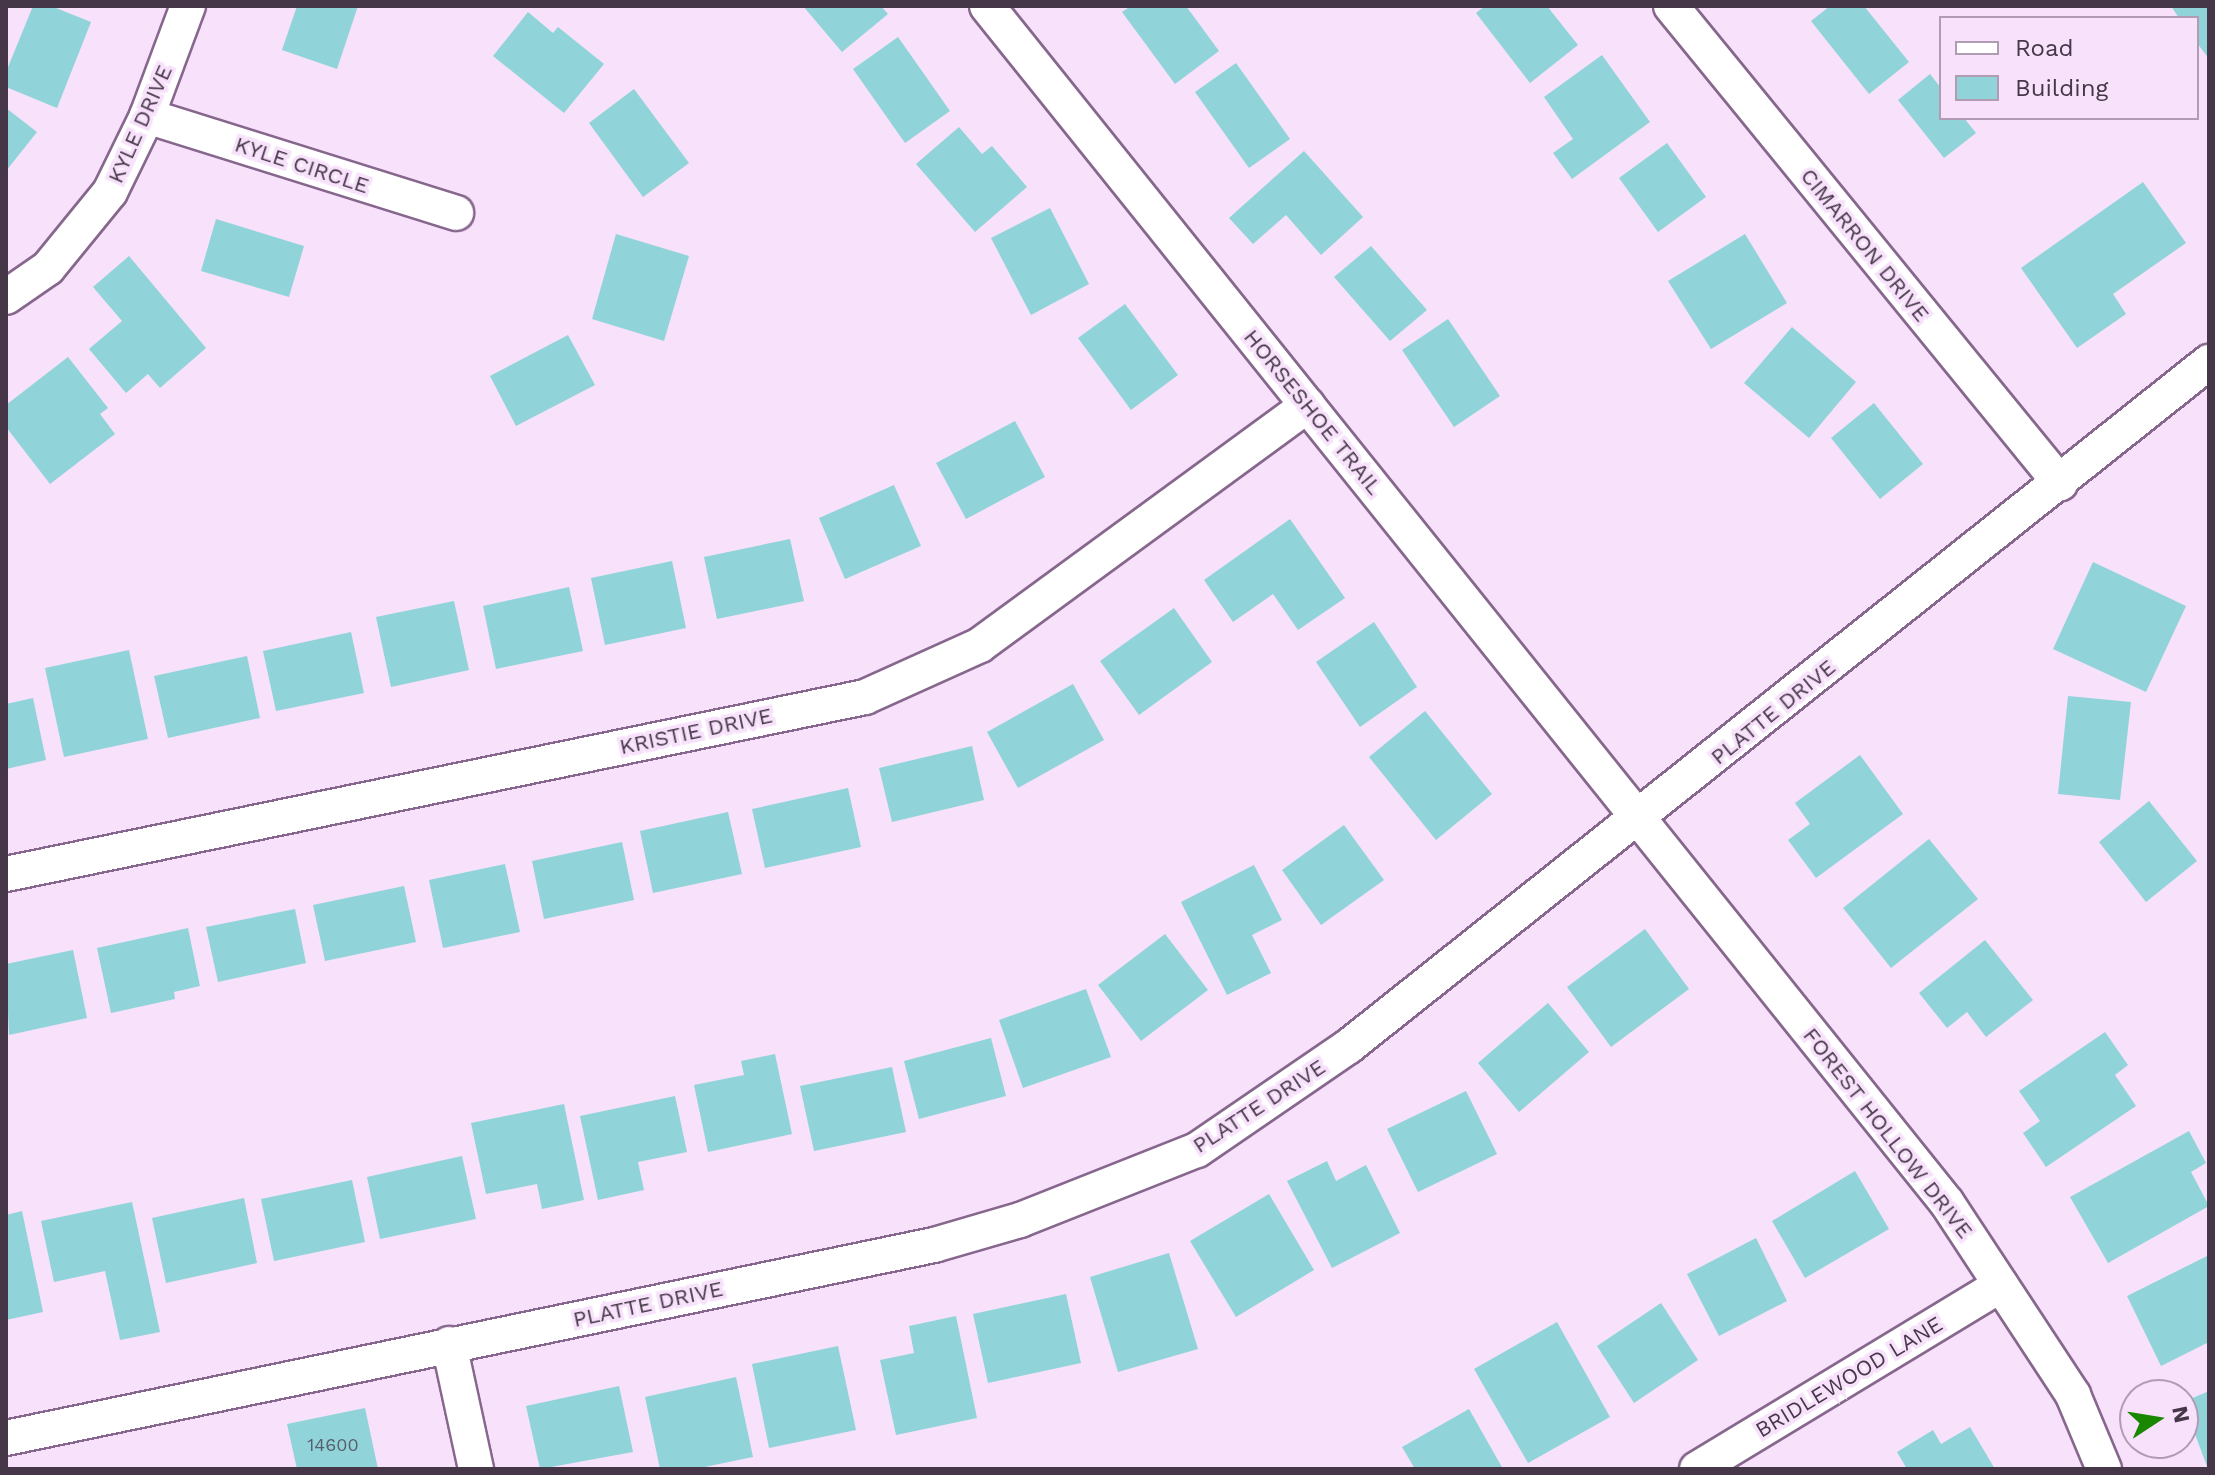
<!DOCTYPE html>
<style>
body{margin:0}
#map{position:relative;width:2215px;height:1475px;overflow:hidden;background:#f7e1fb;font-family:"Work Sans",sans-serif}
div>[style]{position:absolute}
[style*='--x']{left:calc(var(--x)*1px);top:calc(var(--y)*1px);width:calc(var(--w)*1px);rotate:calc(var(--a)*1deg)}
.building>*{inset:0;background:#90d4d9}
.roads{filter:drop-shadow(2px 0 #87678d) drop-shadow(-2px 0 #87678d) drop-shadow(0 2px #87678d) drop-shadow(0 -2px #87678d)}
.minor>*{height:34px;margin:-17px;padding:0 17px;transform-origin:17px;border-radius:17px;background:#fff}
span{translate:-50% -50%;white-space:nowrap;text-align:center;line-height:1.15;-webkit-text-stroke:7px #f7e1fb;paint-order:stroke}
.number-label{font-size:18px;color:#585e6c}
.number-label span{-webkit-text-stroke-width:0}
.street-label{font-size:22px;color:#463748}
.frame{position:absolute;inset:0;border:8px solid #463748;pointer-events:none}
.legend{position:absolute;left:1939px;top:16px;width:260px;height:104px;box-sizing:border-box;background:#f7e1fb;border:2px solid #b09db3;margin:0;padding:10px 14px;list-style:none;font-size:24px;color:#463748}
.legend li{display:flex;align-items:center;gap:16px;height:40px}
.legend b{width:40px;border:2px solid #b09db3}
.north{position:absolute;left:2119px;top:1379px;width:80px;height:80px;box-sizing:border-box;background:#f7e1fb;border:2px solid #b09db3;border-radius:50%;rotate:78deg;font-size:22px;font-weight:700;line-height:32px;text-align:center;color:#463748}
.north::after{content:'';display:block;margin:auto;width:28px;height:36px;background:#1a8700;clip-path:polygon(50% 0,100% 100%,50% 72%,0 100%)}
</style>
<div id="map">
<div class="building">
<div style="clip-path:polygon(33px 6px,51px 6px,91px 22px,57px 108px,6px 87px,6px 72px)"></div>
<div style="clip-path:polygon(297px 6px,358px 6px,337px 69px,282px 50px)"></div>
<div style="clip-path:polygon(803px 6px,881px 6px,888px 14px,842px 52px)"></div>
<div style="clip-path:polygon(1131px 6px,1186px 6px,1219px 51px,1175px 84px,1122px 12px)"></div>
<div style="clip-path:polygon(1485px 6px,1547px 6px,1578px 45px,1530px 83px,1476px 13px)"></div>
<div style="clip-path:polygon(1830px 6px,1864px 6px,1909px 62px,1869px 94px,1811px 21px)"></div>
<div style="clip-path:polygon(2171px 6px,2209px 6px,2209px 59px,2197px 43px,2197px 18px,2179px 18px)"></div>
<div style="clip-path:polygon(528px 12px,553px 33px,558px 27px,604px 64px,564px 113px,493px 56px)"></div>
<div style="clip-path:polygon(898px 37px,950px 111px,905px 143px,853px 69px)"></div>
<div style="clip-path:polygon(1602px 55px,1650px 122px,1572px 179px,1553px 153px,1573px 139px,1544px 97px)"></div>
<div style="clip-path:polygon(1236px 63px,1290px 139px,1249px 168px,1195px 92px)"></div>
<div style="clip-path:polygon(1930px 74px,1941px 88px,1941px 118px,1964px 118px,1976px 133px,1944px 158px,1898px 100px)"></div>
<div style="clip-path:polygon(634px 89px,689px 163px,643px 197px,589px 123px)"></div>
<div style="clip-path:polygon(6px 108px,37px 132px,6px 171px)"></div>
<div style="clip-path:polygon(959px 127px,982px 154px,992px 146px,1027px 187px,975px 232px,916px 164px)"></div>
<div style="clip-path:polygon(1667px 143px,1706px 197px,1658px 232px,1619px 178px)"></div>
<div style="clip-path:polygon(1304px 151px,1363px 217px,1321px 255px,1286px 215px,1253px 244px,1229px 218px)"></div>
<div style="clip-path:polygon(2143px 182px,2186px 243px,2113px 294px,2126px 314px,2077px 348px,2021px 268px)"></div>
<div style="clip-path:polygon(1050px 208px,1089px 284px,1031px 315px,991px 238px)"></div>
<div style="clip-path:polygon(216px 219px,304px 246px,289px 297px,201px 271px)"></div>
<div style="clip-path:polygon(616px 234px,689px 256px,664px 341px,592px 319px)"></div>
<div style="clip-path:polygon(1745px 234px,1787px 303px,1711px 349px,1668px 281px)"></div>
<div style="clip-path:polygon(1371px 246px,1427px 310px,1390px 341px,1334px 277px)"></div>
<div style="clip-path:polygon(129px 256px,206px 348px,160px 388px,148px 374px,126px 393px,89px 349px,122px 321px,93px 287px)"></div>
<div style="clip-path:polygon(1125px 304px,1178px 375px,1131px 410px,1078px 338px)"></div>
<div style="clip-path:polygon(1448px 319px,1500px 396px,1454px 427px,1402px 350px)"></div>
<div style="clip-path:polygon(1792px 327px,1856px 382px,1809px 438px,1744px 383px)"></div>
<div style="clip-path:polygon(568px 335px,595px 385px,516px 426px,490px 376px)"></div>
<div style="clip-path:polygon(68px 357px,108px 408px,100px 414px,115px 434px,50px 484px,6px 427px,6px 405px)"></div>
<div style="clip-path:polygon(1874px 403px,1923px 464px,1880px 499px,1831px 438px)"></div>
<div style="clip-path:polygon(1015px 421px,1045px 477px,966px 519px,936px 463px)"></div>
<div style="clip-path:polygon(894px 485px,921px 546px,845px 579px,819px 518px)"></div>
<div style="clip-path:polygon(1290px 519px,1345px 598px,1298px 630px,1273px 594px,1233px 622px,1204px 580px)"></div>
<div style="clip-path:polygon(790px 539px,804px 601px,717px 619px,704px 557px)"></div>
<div style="clip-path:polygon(672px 561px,686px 628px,605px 645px,591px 578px)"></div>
<div style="clip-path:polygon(2093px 562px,2186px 606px,2146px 692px,2053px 649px)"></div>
<div style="clip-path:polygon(569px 587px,583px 651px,496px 669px,483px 606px)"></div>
<div style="clip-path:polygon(454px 601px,469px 670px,391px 687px,376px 617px)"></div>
<div style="clip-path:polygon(1174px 608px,1212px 662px,1139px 715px,1100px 661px)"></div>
<div style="clip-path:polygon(1374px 622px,1417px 687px,1360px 727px,1316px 662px)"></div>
<div style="clip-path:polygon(351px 632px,364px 693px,276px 711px,263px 651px)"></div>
<div style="clip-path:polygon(129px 650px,148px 739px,64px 757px,45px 668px)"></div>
<div style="clip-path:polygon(247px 656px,260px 718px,168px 738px,154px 676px)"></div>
<div style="clip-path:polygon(1073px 684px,1104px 740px,1018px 788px,987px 732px)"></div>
<div style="clip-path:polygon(2068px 696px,2131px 702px,2120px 800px,2058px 794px)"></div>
<div style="clip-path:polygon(33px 698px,46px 760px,6px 769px,6px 704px)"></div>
<div style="clip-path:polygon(1425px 711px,1492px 794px,1436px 840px,1369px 757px)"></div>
<div style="clip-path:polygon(972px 746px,984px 800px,892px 822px,879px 768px)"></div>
<div style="clip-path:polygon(1860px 755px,1903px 814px,1816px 878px,1788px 840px,1810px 824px,1795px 803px)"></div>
<div style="clip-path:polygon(848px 788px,861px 847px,765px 868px,752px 809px)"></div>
<div style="clip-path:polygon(2149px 801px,2197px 861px,2146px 902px,2099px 842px)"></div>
<div style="clip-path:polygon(728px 812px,742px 874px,653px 893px,640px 831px)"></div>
<div style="clip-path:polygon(1344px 825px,1384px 880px,1321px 925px,1282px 870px)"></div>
<div style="clip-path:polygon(1929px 839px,1978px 899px,1891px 968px,1843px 908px)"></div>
<div style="clip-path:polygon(622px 842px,634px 900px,544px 919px,532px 861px)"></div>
<div style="clip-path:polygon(505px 864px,520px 932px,443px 948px,429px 880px)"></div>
<div style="clip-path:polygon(1254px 865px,1282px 920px,1252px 935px,1271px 973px,1227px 995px,1181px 902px)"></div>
<div style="clip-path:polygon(404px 886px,416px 942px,325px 961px,313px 905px)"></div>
<div style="clip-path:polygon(295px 909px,306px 963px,218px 982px,206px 927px)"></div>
<div style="clip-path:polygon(188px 928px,200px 986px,174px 992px,175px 999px,111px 1013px,97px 948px)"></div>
<div style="clip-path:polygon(1645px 929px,1689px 989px,1611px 1047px,1567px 987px)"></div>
<div style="clip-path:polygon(1165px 934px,1208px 990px,1141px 1041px,1098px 985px)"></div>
<div style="clip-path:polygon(1985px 940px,2033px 1000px,1986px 1037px,1967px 1012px,1947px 1028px,1919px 993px)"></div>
<div style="clip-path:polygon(73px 950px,87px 1018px,9px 1035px,6px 964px)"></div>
<div style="clip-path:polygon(1086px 989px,1111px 1057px,1023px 1088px,999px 1020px)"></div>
<div style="clip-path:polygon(1548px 1003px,1589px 1052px,1519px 1112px,1478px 1063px)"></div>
<div style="clip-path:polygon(2105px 1032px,2128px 1065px,2115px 1075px,2136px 1106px,2046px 1167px,2023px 1133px,2040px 1121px,2019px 1091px)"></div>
<div style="clip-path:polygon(991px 1038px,1006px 1096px,919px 1119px,904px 1061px)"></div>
<div style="clip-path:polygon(775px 1054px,792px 1134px,708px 1152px,694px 1085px,744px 1075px,741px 1061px)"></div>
<div style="clip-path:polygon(892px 1067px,906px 1132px,814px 1151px,800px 1086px)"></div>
<div style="clip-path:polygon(1466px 1091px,1497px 1154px,1418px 1192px,1387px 1129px)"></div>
<div style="clip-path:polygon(675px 1096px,687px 1152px,638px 1162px,644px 1190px,598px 1200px,580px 1116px)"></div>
<div style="clip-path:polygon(564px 1104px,584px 1200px,542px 1209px,537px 1184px,486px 1194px,471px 1123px)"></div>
<div style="clip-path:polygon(2189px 1131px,2206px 1163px,2191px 1172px,2209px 1206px,2108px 1263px,2070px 1197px)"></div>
<div style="clip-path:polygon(462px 1156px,476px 1219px,380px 1239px,367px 1177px)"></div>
<div style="clip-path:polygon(1327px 1161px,1336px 1181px,1366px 1165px,1400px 1233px,1332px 1268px,1287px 1181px)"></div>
<div style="clip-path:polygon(1855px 1171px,1889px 1229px,1805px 1278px,1772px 1221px)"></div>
<div style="clip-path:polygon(352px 1180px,365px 1242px,274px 1261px,261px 1199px)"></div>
<div style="clip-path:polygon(1269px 1194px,1314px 1270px,1236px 1317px,1190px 1241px)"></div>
<div style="clip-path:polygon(244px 1198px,257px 1263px,166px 1283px,152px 1218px)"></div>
<div style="clip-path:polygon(132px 1202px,160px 1332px,120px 1340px,105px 1271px,54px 1282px,41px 1221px)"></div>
<div style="clip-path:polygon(22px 1211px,43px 1312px,6px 1320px,6px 1215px)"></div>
<div style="clip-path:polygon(1756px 1238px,1787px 1301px,1719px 1336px,1687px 1274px)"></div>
<div style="clip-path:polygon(1169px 1253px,1198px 1349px,1118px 1372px,1090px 1277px)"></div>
<div style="clip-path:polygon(2209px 1255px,2209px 1342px,2161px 1366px,2127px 1296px)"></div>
<div style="clip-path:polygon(1066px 1294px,1081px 1363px,988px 1383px,973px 1314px)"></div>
<div style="clip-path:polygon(1661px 1303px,1698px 1360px,1634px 1403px,1597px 1346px)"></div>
<div style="clip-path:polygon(956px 1316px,977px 1418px,896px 1435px,880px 1360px,914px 1353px,909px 1326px)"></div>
<div style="clip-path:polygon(1557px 1322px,1610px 1417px,1528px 1463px,1474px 1369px)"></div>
<div style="clip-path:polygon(838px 1346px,856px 1430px,769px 1448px,752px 1364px)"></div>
<div style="clip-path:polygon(736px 1377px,753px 1457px,695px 1469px,660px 1469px,645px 1397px)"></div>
<div style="clip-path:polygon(619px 1386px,633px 1452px,540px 1469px,526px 1406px)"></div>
<div style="clip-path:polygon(2209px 1391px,2209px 1469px,2208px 1469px,2183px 1402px)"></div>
<div style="clip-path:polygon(365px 1408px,378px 1469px,297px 1469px,287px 1424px)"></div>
<div style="clip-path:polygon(1469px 1409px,1503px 1469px,1415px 1469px,1402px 1447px)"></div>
<div style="clip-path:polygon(1970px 1427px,1995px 1469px,1907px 1469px,1897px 1452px,1933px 1430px,1941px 1444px)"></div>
</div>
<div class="roads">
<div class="minor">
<div style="--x:987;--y:6;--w:1534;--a:51.27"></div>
<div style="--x:1947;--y:1203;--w:230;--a:56.7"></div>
<div style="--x:2073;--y:1395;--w:80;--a:67.3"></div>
<div style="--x:1671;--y:6;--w:616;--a:50.8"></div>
<div style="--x:147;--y:116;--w:324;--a:17.4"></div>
<div style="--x:6;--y:297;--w:51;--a:-34.6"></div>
<div style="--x:48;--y:268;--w:98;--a:-50.8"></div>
<div style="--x:110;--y:192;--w:85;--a:-64"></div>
<div style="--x:147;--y:116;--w:117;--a:-69.6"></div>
<div style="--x:6;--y:874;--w:877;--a:-11.64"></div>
<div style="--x:865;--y:697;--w:126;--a:-24.3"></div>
<div style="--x:980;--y:645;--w:406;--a:-36.2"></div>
<div style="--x:449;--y:1344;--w:128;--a:77.8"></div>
<div style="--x:6;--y:1438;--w:948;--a:-11.75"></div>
<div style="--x:934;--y:1245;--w:90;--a:-16.2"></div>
<div style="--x:1020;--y:1220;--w:190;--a:-21.6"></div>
<div style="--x:1197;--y:1150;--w:184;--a:-34.4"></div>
<div style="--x:1349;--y:1046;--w:1099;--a:-38.5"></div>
<div style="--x:1697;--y:1469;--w:355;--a:-31.2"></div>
</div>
</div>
<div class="number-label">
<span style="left:333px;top:1445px">14600</span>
</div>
<div class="street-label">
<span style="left:140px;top:124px;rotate:-66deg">KYLE DRIVE</span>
<span style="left:302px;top:165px;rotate:18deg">KYLE CIRCLE</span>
<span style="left:1865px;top:245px;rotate:51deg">CIMARRON DRIVE</span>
<span style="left:1313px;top:412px;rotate:51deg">HORSESHOE TRAIL</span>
<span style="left:1773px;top:712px;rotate:-39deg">PLATTE DRIVE</span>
<span style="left:696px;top:731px;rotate:-12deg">KRISTIE DRIVE</span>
<span style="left:1259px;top:1106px;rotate:-33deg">PLATTE DRIVE</span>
<span style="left:1888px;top:1133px;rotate:52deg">FOREST HOLLOW DRIVE</span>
<span style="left:648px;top:1304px;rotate:-12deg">PLATTE DRIVE</span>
<span style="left:1849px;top:1377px;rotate:-31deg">BRIDLEWOOD LANE</span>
</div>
<div class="frame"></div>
<ul class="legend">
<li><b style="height:10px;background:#fff"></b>Road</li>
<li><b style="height:22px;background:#90d4d9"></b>Building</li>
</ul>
<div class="north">N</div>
</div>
